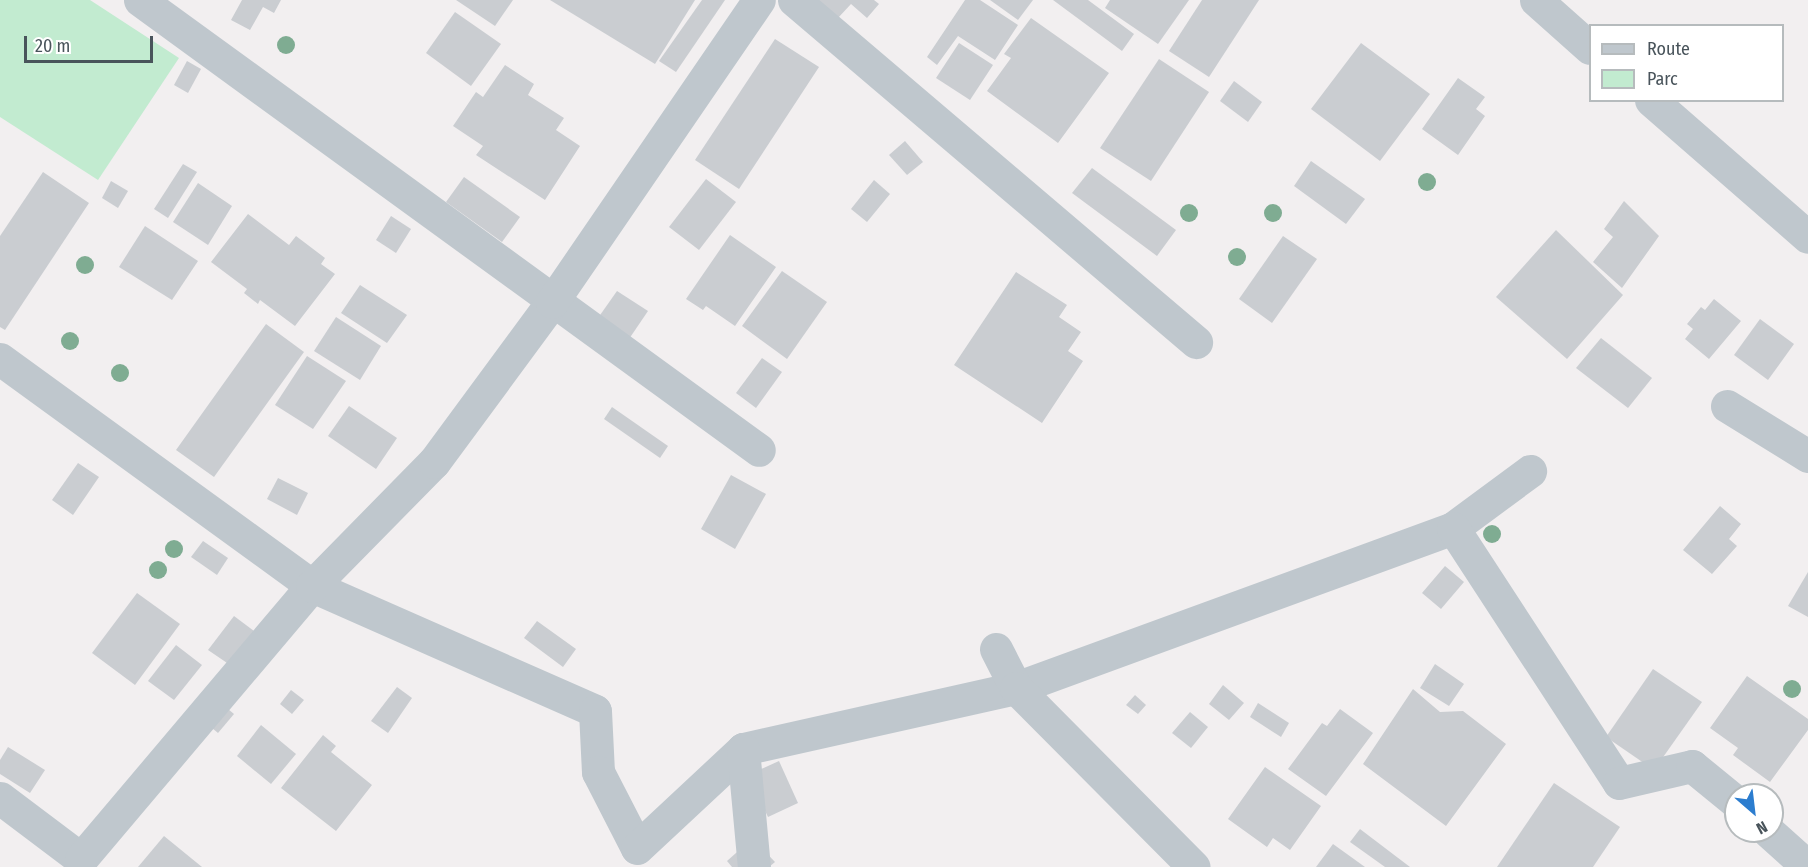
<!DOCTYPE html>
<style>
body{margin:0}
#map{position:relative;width:1808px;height:867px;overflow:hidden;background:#f2eff0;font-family:"Fira Sans Condensed",sans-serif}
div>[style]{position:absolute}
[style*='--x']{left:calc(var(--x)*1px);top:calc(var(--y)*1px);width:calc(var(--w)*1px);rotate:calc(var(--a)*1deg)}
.green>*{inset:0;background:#c2ebd0}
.building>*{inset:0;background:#cacdd1}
.street>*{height:33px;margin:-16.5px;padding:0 16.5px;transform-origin:16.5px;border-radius:16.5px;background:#bfc7cd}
.trees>*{width:18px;height:18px;margin:-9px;border-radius:50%;background:#7fac92}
span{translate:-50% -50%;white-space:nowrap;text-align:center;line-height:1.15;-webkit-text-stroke:4.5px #fff;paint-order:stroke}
.legend{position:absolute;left:1589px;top:24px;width:195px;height:78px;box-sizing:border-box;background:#fff;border:2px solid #b6bbbd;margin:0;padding:8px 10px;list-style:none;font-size:18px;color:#49545b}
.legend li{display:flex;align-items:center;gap:12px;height:30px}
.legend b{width:30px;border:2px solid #b6bbbd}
.north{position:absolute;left:1724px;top:783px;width:60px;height:60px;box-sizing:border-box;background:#fff;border:2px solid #b6bbbd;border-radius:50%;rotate:152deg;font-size:16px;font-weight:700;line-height:24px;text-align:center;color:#49545b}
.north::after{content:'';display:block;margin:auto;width:21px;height:27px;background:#2c7dcf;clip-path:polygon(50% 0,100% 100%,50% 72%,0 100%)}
.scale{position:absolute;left:24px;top:36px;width:129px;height:27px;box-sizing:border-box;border:3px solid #49545b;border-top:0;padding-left:8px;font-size:18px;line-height:21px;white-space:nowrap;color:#49545b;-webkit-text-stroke:4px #fff;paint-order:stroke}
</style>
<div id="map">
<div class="green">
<div style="clip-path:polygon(0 0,90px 0,179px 58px,98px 180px,0 117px)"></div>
</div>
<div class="building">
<div style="clip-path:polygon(242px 0,281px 0,274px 13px,263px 7px,250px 30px,231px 20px)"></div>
<div style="clip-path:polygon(456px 0,513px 0,495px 26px)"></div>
<div style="clip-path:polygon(550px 0,695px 0,655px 64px)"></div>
<div style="clip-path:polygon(702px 0,725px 0,676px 72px,659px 61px)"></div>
<div style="clip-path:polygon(818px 0,874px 0,879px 4px,867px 18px,851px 4px,838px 18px)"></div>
<div style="clip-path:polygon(965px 0,980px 0,1018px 25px,995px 60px,958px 36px,937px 65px,927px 57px)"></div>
<div style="clip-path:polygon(990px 0,1033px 0,1018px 20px)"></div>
<div style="clip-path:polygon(1053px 0,1088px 0,1134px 34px,1122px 51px)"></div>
<div style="clip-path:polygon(1110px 0,1189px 0,1158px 44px,1105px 8px)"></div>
<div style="clip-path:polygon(1202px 0,1259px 0,1209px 77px,1169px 51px)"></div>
<div style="clip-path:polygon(455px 12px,501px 44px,471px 86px,426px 53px)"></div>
<div style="clip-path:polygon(1031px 18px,1109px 73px,1058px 143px,987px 91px,1011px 58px,1004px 54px)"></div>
<div style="clip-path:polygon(775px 39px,819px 67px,739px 189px,695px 160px)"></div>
<div style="clip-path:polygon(959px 43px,993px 65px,970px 100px,936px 78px)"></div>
<div style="clip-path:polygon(1361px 43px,1430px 94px,1380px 161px,1311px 109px)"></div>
<div style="clip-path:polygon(1159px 59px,1209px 92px,1151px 181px,1100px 148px)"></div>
<div style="clip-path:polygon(187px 61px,201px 69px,188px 93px,174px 85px)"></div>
<div style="clip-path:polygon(505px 65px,534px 84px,528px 95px,564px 118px,556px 130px,580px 146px,545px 200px,476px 155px,483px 146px,453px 126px,476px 92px,483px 97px)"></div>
<div style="clip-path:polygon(1458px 78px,1485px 97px,1476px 109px,1485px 116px,1458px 155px,1422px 129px)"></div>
<div style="clip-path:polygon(1234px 81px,1262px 102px,1248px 122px,1220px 101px)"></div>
<div style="clip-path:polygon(905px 141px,923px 162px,907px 175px,889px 155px)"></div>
<div style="clip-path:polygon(1311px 161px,1365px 199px,1346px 224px,1294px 186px)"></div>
<div style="clip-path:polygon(183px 164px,197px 172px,168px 218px,154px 209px)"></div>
<div style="clip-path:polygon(1092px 168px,1176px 230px,1157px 256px,1072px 193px)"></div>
<div style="clip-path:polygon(43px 172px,89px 203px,5px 330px,0 327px,0 236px)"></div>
<div style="clip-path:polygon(464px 177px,520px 217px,502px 242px,446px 202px)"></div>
<div style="clip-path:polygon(706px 179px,736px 202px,699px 250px,669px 227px)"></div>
<div style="clip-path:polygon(874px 180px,890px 194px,867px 222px,851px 209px)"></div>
<div style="clip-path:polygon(111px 181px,128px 191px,118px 208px,102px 198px)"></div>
<div style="clip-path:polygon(198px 183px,232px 206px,208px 245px,173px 222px)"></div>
<div style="clip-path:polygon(1624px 201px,1659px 236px,1622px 288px,1593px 262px,1613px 237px,1604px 229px)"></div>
<div style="clip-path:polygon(248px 214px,289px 245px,296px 236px,325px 258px,321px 264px,335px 274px,295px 326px,260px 300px,258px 304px,244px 293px,247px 289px,211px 262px)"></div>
<div style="clip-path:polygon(391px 216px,411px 229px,396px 253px,376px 240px)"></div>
<div style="clip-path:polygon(145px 226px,198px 261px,172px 300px,119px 267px)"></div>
<div style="clip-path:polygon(1556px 230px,1623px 295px,1567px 359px,1496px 297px)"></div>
<div style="clip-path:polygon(730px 235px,776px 267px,735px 326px,706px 306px,703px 310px,686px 299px)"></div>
<div style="clip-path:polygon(1283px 236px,1317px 259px,1272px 323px,1239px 299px)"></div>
<div style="clip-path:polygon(782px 271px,827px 302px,787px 359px,742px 326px)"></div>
<div style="clip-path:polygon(1016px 272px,1067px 305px,1059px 317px,1081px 332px,1068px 351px,1083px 361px,1042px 423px,954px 365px)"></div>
<div style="clip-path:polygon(360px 285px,407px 315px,387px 343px,341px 313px)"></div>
<div style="clip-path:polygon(617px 291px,648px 311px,629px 339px,598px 318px)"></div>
<div style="clip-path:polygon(1714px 299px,1741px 321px,1709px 359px,1685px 339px,1693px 329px,1687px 324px,1701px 307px,1705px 310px)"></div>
<div style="clip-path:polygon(336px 317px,381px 346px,360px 380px,314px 351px)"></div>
<div style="clip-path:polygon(1760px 319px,1794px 344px,1768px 380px,1734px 355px)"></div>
<div style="clip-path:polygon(266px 324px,304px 352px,214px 477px,176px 450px)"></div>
<div style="clip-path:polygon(1601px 338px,1652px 378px,1628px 408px,1576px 368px)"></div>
<div style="clip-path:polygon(307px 356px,346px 381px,313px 429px,275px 405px)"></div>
<div style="clip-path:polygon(762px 358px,782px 372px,756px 408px,736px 393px)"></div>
<div style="clip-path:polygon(349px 406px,397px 438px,376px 469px,328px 436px)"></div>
<div style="clip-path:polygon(612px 407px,668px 446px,660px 458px,604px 419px)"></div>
<div style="clip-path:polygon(78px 463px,99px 477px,73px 515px,52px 500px)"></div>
<div style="clip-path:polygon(731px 475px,766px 494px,735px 549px,701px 529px)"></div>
<div style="clip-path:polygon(278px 478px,308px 493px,297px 515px,267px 499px)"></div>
<div style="clip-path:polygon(1720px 506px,1741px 524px,1729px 539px,1737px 546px,1712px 574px,1683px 550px)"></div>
<div style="clip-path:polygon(203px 541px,228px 558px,217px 575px,191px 557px)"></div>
<div style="clip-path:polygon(1445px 566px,1464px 582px,1441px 609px,1422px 593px)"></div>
<div style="clip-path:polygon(1808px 572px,1808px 617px,1788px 606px)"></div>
<div style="clip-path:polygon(137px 593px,180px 624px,135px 685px,92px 653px)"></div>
<div style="clip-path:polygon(234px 616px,258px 634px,233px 667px,208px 650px)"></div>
<div style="clip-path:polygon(537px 621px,576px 649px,563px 667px,524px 638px)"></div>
<div style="clip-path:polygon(176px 645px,202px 665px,174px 700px,148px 681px)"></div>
<div style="clip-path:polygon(1435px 664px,1464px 684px,1449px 706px,1420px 688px)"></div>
<div style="clip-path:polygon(1653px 669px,1702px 702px,1654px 770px,1606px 737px)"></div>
<div style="clip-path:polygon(1747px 676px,1808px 719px,1808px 730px,1770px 782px,1733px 755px,1738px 748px,1710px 728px)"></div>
<div style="clip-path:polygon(1223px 685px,1244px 703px,1229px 720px,1209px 704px)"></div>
<div style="clip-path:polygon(397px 687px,412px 698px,388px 733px,371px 721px)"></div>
<div style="clip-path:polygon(1413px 689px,1440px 712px,1463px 711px,1506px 744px,1446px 826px,1363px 764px)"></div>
<div style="clip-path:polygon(291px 690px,304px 700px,292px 714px,280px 704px)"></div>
<div style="clip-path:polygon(1135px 695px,1146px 705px,1138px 714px,1126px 705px)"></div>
<div style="clip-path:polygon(1258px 703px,1289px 723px,1281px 737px,1250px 717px)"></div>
<div style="clip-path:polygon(222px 704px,234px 714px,218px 733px,206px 723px)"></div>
<div style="clip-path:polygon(1340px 709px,1373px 733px,1326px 796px,1288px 769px,1322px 723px,1327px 726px)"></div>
<div style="clip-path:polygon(1190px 712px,1208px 727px,1191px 748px,1172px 733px)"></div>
<div style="clip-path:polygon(261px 725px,296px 754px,271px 784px,237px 756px)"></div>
<div style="clip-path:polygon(323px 735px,336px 746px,331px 752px,372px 785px,336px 831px,281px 788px)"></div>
<div style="clip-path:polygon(8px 747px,45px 770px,30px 793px,0 774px,0 760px)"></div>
<div style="clip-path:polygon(779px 761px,798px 803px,768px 817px,748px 775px)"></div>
<div style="clip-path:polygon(1265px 767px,1321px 806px,1290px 850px,1273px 838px,1267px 847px,1228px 819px)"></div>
<div style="clip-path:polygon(1554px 783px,1620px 827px,1593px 867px,1497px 867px)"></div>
<div style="clip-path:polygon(1360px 829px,1410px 867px,1385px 867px,1350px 842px)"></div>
<div style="clip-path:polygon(164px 836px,202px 867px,138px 867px)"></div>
<div style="clip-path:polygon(1333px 844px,1365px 867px,1316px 867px)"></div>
<div style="clip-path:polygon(745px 845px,760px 846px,775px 862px,769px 867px,732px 867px,727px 861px)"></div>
</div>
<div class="street">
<div style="--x:140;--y:0;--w:765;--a:36.02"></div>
<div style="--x:794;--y:0;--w:528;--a:40.39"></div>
<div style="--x:1536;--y:0;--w:72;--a:41.6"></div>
<div style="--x:1651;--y:100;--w:208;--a:41.1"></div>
<div style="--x:0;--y:359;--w:386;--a:36"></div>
<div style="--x:312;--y:586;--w:309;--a:23.8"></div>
<div style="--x:595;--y:711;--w:61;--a:87.2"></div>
<div style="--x:598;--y:772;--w:85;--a:62.8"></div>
<div style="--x:637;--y:848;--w:145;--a:-43"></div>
<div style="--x:743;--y:749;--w:280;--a:-12.6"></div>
<div style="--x:1016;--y:688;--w:465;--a:-20.1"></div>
<div style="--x:1453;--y:528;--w:96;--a:-36.5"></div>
<div style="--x:1727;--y:406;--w:95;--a:31.7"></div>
<div style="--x:1453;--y:528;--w:304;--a:56.9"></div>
<div style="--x:1619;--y:783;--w:75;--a:-13.1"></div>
<div style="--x:1692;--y:766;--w:57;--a:39.3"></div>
<div style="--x:996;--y:649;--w:44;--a:62.9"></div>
<div style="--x:1016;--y:688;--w:252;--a:45.2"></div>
<div style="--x:743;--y:749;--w:119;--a:84.7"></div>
<div style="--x:0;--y:798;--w:101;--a:37"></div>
<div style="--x:81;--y:859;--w:358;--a:-49.8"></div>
<div style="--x:312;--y:586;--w:174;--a:-45.5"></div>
<div style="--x:434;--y:462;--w:199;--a:-53.6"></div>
<div style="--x:552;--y:302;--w:366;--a:-55.6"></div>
<div style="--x:1768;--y:831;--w:54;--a:42"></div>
</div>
<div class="trees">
<div style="left:286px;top:45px"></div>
<div style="left:1427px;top:182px"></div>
<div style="left:1189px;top:213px"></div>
<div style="left:1273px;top:213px"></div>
<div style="left:1237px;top:257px"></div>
<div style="left:85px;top:265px"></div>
<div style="left:70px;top:341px"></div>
<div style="left:120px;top:373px"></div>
<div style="left:1492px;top:534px"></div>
<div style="left:174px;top:549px"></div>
<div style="left:158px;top:570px"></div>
<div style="left:1792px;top:689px"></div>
</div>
<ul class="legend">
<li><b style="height:8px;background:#bfc7cd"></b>Route</li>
<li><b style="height:16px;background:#c2ebd0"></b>Parc</li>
</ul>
<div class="north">N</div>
<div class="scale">20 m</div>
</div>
